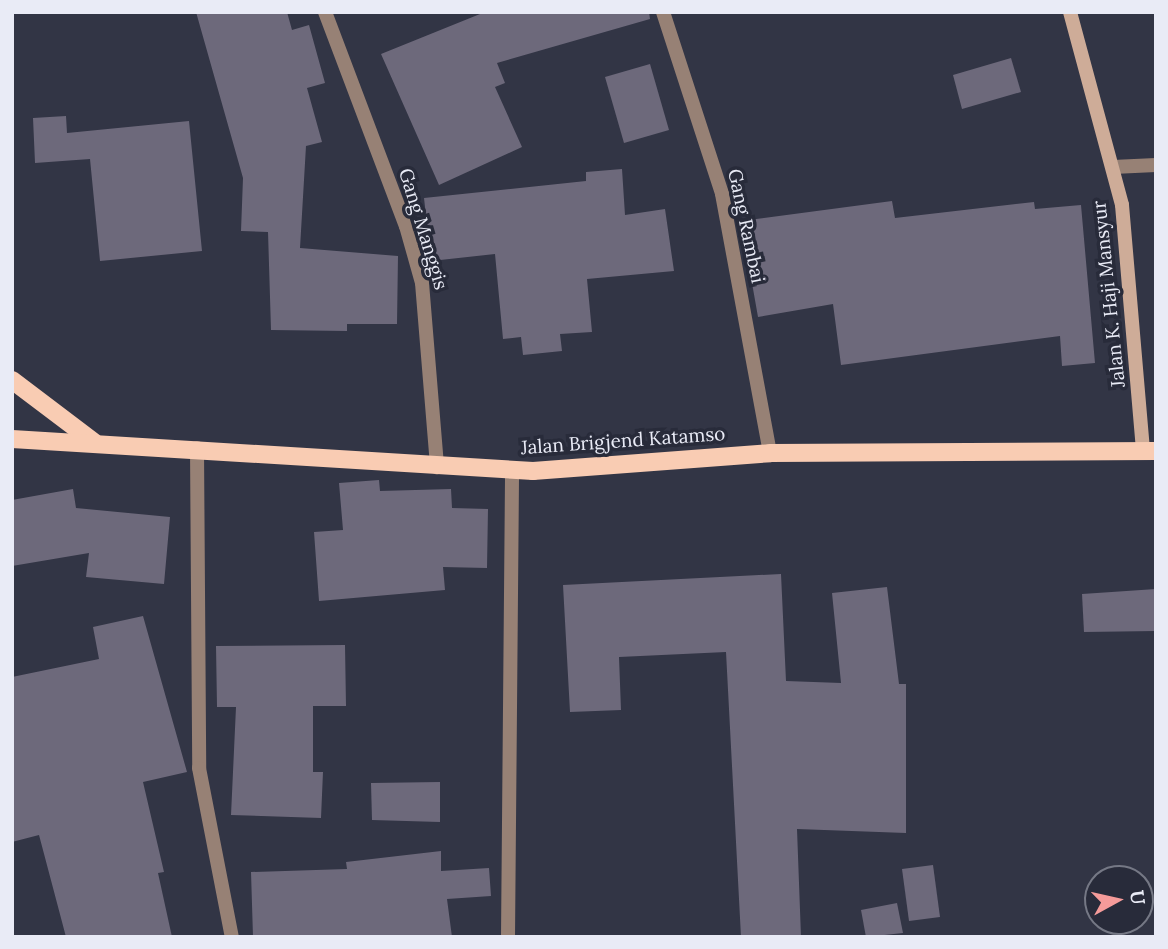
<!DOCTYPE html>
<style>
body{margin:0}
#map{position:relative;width:1168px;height:949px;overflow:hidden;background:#323545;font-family:Lora,serif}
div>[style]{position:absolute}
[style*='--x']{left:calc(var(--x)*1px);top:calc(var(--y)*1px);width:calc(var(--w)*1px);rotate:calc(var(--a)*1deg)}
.building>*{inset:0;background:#6d697b}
.street>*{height:14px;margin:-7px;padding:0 7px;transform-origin:7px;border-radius:7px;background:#978175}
.secondary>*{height:14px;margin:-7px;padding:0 7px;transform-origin:7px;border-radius:7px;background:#ceac98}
.primary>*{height:18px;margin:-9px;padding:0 9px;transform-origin:9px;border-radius:9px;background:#f9ccb3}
span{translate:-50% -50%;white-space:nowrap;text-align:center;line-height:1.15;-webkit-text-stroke:7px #282b3a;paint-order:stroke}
.street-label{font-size:19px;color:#e9ebf6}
.frame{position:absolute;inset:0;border:14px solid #e9ebf6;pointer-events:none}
.north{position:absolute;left:1084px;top:865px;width:70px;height:70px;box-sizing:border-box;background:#282b3a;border:2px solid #757885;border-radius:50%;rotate:82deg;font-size:19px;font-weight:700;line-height:28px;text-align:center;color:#e9ebf6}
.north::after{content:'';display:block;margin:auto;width:24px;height:32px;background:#f59b9a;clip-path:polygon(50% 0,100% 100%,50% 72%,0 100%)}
</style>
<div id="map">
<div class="building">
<div style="clip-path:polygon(196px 12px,287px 12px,292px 30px,309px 25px,325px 83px,307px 88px,322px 142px,306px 146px,300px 248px,398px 256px,397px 324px,347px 324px,347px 331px,271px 330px,268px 232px,241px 231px,243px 178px)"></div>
<div style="clip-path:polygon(485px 12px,649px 12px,650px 19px,497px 63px,505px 83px,495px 87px,522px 147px,439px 185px,381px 54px)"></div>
<div style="clip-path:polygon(1011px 58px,1021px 92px,962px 109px,953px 75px)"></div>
<div style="clip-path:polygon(650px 64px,669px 130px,624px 143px,605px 77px)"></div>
<div style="clip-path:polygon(66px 116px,67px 133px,189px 121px,202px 251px,100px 261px,90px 159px,35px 163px,33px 118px)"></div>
<div style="clip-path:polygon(622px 169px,625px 215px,665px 209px,674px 271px,587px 279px,592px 332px,560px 334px,562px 351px,523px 355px,521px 337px,503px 339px,495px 254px,431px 261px,424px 198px,586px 181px,586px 172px)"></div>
<div style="clip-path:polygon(892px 201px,895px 218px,1034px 202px,1035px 209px,1081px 205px,1095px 363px,1062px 366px,1060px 336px,841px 365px,833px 304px,758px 317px,741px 221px)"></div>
<div style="clip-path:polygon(379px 480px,380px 491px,451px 489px,452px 508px,488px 509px,487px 568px,443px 567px,445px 590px,319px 601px,314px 532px,343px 530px,339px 483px)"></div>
<div style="clip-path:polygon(73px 489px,76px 508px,170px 517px,164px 584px,86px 577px,89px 553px,12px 566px,12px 500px)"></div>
<div style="clip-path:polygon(781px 574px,786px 681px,841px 683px,832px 593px,887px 587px,899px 684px,906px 684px,906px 833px,797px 829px,801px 937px,741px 937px,726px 652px,619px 657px,621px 710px,570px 712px,563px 585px)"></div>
<div style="clip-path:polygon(1156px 589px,1156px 631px,1084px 632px,1082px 594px)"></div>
<div style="clip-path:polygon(143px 616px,187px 772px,143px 782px,164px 872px,158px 873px,172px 937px,66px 937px,39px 835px,12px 842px,12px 677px,99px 659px,93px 627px)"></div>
<div style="clip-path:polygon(345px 645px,346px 706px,313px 706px,313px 772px,323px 772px,321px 818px,231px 815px,236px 707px,217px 707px,216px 646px)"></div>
<div style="clip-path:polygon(440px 782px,440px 822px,372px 820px,371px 783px)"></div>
<div style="clip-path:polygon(441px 851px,441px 871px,489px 868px,491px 896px,447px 899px,452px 937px,253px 937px,251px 872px,347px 869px,346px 862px)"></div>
<div style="clip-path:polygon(933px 865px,940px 917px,909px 921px,902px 869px)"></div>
<div style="clip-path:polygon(897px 903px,903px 933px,866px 937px,861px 910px)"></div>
</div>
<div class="street">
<div style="--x:325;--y:12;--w:229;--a:69.3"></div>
<div style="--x:406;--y:226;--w:59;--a:74.3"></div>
<div style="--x:422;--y:283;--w:185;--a:85.3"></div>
<div style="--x:663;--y:12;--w:191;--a:72"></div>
<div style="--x:722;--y:194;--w:263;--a:79.5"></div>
<div style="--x:1113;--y:167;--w:43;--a:-2.7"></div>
<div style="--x:197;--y:448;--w:320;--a:89.6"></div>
<div style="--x:199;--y:768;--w:172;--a:79"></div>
<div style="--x:508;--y:937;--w:467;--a:-89.5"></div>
</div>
<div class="secondary">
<div style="--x:1070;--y:12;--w:200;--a:74.9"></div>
<div style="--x:1122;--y:205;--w:248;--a:85.1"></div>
</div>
<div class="primary">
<div style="--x:12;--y:380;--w:103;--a:37.1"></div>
<div style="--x:12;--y:439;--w:522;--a:3.51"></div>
<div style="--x:533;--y:471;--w:238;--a:-4.3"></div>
<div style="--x:770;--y:453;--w:386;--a:-0.3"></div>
</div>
<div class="street-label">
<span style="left:746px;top:226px;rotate:78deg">Gang Rambai</span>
<span style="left:423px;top:229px;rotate:73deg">Gang Manggis</span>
<span style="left:1109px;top:294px;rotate:-96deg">Jalan K. Haji Mansyur</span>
<span style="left:623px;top:441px;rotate:-4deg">Jalan Brigjend Katamso</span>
</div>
<div class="frame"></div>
<div class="north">U</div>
</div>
